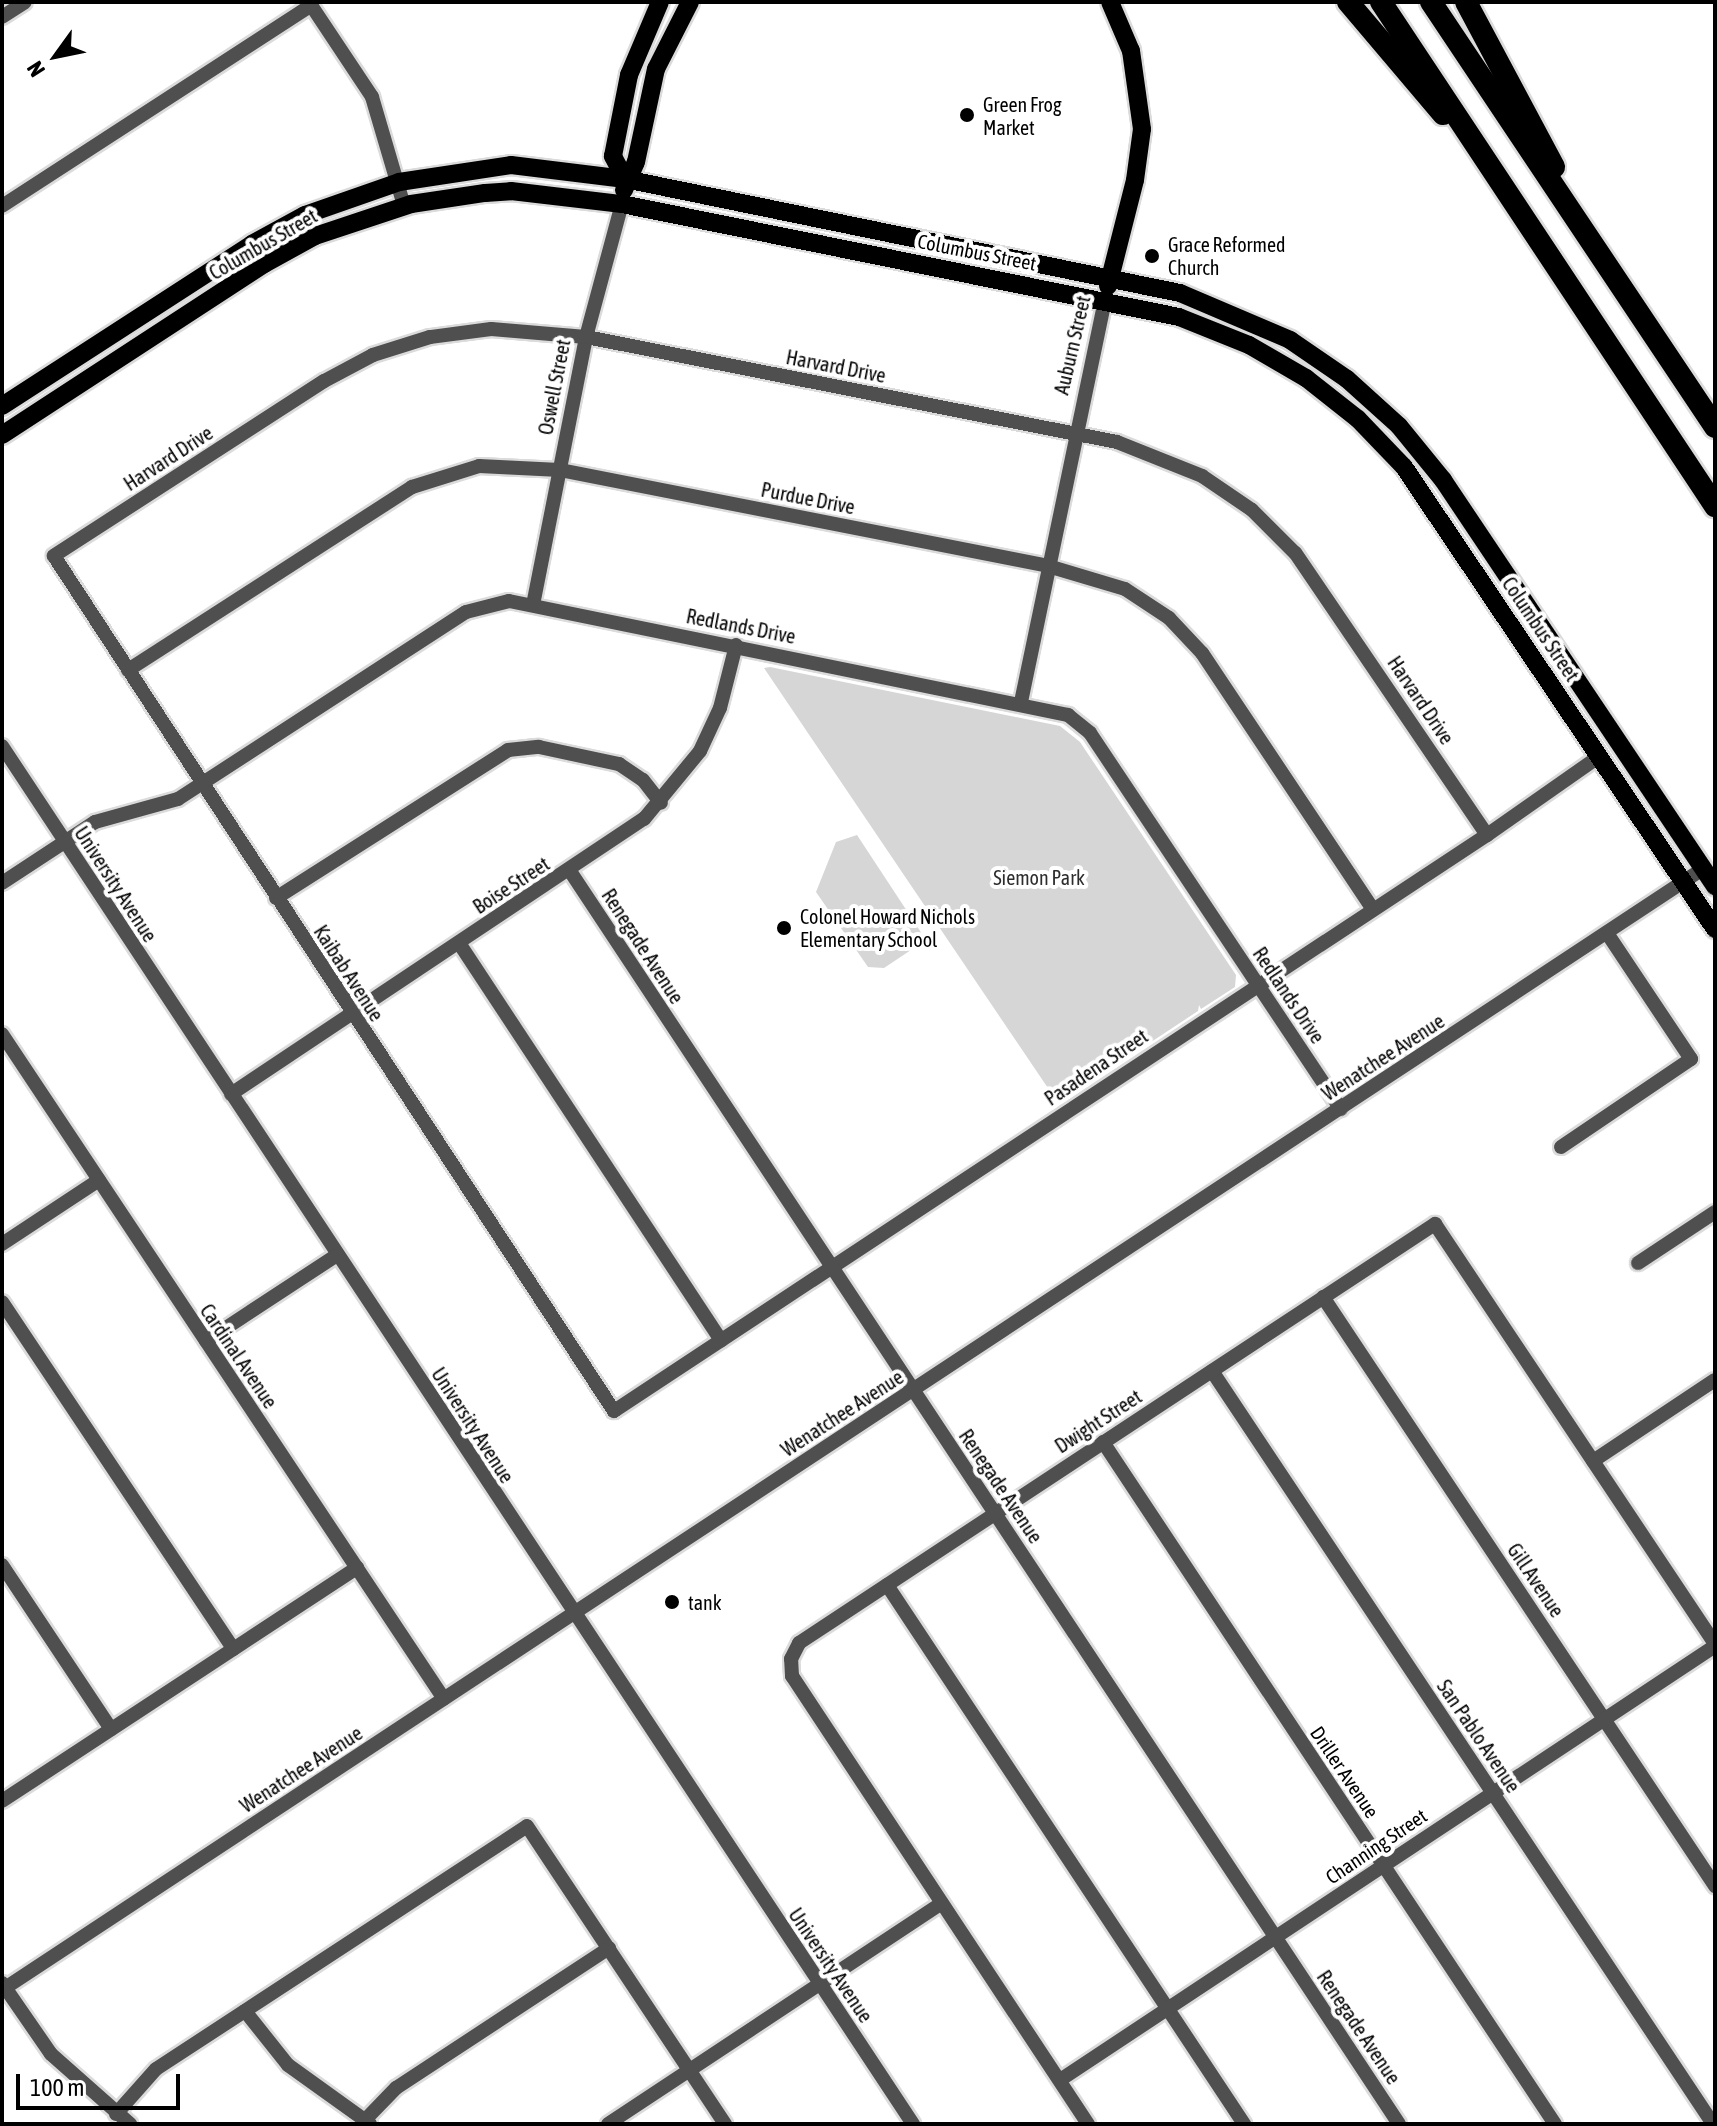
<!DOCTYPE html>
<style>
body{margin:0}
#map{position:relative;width:1717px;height:2126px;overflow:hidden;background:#fff;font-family:"Asap Condensed",sans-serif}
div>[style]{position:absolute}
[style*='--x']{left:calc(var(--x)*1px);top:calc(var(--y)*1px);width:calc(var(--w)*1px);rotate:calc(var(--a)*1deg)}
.green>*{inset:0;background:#d6d6d6}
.roads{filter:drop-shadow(2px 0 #dbdbdb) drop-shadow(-2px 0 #dbdbdb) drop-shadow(0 2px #dbdbdb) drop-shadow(0 -2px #dbdbdb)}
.minor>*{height:14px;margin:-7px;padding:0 7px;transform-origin:7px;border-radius:7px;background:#4f4f4f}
.major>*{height:18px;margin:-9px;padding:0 9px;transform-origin:9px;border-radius:9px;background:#000}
.highway>*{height:22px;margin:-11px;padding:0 11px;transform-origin:11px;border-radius:11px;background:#000}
.dots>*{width:22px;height:22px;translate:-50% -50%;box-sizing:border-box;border:4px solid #fff;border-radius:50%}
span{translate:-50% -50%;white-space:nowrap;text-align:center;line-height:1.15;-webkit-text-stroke:8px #fff;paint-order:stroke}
.poi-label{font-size:20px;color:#000}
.left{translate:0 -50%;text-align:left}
.street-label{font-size:20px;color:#000}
.park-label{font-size:20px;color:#2d2d2d}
.frame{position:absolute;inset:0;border:4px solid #000;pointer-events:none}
.north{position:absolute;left:16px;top:16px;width:80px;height:80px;-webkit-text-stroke:6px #fff;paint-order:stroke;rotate:237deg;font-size:22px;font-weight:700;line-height:32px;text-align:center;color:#000}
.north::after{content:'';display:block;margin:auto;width:28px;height:36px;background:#000;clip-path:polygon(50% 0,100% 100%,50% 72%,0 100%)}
.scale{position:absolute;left:16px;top:2074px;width:164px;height:36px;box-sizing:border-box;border:4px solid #000;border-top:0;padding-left:10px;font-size:24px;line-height:28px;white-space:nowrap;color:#000;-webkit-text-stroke:6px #fff;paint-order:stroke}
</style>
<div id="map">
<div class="green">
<div style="clip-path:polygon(770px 667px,1060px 726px,1080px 742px,1236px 975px,1235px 987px,1201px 1009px,1199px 1005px,1198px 1011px,1130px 1056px,1126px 1054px,1128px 1058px,1062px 1102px,1056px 1100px,764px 668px)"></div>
<div style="clip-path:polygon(857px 835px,926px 940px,884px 968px,868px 967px,816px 892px,836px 842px)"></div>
</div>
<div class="roads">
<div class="minor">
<div style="--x:309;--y:2;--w:114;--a:56.4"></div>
<div style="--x:372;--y:97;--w:114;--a:73.6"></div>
<div style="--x:2;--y:17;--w:27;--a:-33"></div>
<div style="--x:2;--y:206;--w:369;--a:-33"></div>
<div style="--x:533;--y:605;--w:273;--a:-78.8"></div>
<div style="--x:586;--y:337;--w:138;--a:-74.9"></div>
<div style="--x:128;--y:670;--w:338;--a:-32.8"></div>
<div style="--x:412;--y:487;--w:70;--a:-17.4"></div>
<div style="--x:479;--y:466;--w:81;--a:2.8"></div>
<div style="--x:560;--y:470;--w:497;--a:11.1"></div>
<div style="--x:1048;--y:566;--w:80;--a:16.6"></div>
<div style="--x:1125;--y:589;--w:53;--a:33.4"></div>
<div style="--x:1169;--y:618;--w:48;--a:46.7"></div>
<div style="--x:1202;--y:653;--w:308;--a:56.3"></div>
<div style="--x:1021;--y:702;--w:411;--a:-78.2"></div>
<div style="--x:2;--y:746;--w:1652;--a:56.53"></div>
<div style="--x:1487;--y:835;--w:341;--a:-124.2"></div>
<div style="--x:1295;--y:553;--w:61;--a:-135"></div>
<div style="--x:1252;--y:510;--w:60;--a:-145.8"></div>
<div style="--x:1202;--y:476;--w:92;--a:-158.2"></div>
<div style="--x:1117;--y:442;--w:541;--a:-168.81"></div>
<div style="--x:586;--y:337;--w:95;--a:-175.2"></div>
<div style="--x:491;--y:329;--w:62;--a:172.5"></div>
<div style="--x:430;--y:337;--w:60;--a:162.5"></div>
<div style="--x:373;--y:355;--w:55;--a:152"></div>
<div style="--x:324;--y:381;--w:322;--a:147.1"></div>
<div style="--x:54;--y:556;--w:1022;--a:56.78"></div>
<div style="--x:614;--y:1411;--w:1046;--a:-33.42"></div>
<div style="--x:1487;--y:835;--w:138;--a:-35"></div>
<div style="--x:570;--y:871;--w:1502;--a:56.51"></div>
<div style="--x:2;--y:883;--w:111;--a:-33.3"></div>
<div style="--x:95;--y:822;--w:86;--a:-15.5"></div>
<div style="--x:178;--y:799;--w:343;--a:-33"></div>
<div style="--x:466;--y:612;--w:44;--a:-14.3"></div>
<div style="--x:509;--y:601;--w:571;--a:11.53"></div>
<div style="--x:1068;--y:715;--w:28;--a:39"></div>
<div style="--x:1090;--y:733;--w:452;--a:56.3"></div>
<div style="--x:276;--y:898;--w:275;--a:-32.5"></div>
<div style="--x:508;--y:750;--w:31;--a:-6"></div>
<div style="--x:539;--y:747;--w:82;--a:12"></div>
<div style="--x:619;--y:764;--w:29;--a:34"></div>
<div style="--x:643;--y:780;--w:29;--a:52"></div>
<div style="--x:459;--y:943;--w:476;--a:56.6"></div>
<div style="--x:2;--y:1034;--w:798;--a:56.39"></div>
<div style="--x:231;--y:1094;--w:496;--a:-33.7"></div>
<div style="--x:644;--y:819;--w:88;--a:-50.5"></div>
<div style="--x:700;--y:751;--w:47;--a:-65.1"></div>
<div style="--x:720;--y:708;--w:65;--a:-75.7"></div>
<div style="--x:1561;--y:1147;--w:157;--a:-34.1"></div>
<div style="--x:1691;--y:1059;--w:151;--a:-123.7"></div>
<div style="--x:2;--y:1244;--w:116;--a:-33.4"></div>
<div style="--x:1638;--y:1263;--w:92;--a:-33.5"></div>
<div style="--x:1323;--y:1297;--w:708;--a:56.35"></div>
<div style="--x:2;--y:1302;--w:417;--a:56.3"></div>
<div style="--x:206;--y:1341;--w:157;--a:-33.3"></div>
<div style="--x:1212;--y:1371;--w:904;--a:56.36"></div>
<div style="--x:1103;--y:1442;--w:818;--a:56.47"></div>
<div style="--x:1593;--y:1461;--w:146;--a:-33.6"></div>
<div style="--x:2;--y:1565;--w:197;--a:56.4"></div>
<div style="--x:887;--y:1585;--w:647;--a:56.48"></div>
<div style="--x:2;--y:1801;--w:425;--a:-33.3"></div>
<div style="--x:2;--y:1983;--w:86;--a:55.4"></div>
<div style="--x:51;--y:2054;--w:106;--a:41.5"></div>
<div style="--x:2;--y:1990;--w:2037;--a:-33.39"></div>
<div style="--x:245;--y:2011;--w:69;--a:51.5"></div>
<div style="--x:288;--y:2065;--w:101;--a:35.7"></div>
<div style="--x:1060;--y:2080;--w:786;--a:-33.53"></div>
<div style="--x:116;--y:2114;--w:60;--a:-48.4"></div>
<div style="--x:156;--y:2069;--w:443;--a:-33.2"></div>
<div style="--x:527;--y:1826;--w:358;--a:56.4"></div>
<div style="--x:365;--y:2120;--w:45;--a:-45.9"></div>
<div style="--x:396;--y:2088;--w:255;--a:-33.3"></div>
<div style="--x:608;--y:2124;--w:400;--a:-33.5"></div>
<div style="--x:1088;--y:2124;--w:537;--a:-123.45"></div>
<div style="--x:792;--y:1676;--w:17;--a:-93"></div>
<div style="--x:791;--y:1659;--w:18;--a:-63"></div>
<div style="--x:799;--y:1643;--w:762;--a:-33.38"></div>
<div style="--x:1435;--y:1224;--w:505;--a:56.31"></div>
</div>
<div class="major">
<div style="--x:625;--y:179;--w:26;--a:-118"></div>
<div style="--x:613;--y:156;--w:83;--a:-78.8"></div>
<div style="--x:629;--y:75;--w:79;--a:-67"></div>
<div style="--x:624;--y:190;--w:30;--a:-67"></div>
<div style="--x:636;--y:162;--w:95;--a:-77.9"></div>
<div style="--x:656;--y:69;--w:75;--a:-63.1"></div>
<div style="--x:1108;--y:286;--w:109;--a:-75.7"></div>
<div style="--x:1135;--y:180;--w:51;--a:-82.2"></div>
<div style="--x:1142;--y:129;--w:79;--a:-98"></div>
<div style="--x:1131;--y:51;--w:53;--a:-113.2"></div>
<div style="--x:2;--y:406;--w:298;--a:-32.9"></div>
<div style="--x:252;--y:244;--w:60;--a:-28.7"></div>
<div style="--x:305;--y:215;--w:100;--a:-19.3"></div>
<div style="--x:399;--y:182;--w:113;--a:-8.6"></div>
<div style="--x:511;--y:165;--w:115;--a:7"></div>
<div style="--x:625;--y:179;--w:567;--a:11.61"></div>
<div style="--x:1180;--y:293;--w:120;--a:23.1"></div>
<div style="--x:1290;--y:340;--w:69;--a:34.4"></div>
<div style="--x:1347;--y:379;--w:70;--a:42.1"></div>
<div style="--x:1399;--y:426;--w:70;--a:50.8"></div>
<div style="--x:1443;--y:480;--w:489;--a:56.2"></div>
<div style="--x:2;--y:435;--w:313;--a:-33.1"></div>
<div style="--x:264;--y:264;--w:58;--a:-28.8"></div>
<div style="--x:315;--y:236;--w:101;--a:-18.4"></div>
<div style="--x:411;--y:204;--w:75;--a:-8.5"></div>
<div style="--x:485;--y:193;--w:26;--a:-4"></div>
<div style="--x:511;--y:191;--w:112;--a:6.7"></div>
<div style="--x:622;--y:204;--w:568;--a:11.47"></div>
<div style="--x:1179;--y:317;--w:75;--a:21.8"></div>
<div style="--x:1249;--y:345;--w:66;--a:30.1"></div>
<div style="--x:1306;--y:378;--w:66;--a:38.3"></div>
<div style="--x:1358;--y:419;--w:66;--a:46.2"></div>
<div style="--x:1404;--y:467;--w:557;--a:56.05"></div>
</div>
<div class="highway">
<div style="--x:1348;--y:2;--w:147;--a:49.7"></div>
<div style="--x:1381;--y:2;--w:605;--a:56.47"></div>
<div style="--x:1431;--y:2;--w:511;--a:56.25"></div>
<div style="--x:1466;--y:2;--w:187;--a:61.9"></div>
</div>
</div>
<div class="dots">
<div style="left:967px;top:115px;background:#000"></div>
<div style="left:1152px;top:256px;background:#000"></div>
<div style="left:784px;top:928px;background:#000"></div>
<div style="left:672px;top:1602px;background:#000"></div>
</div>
<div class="poi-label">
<span class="left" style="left:983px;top:116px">Green Frog<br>Market</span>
<span class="left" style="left:1168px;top:256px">Grace Reformed<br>Church</span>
<span class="left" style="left:800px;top:928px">Colonel Howard Nichols<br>Elementary School</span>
<span class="left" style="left:688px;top:1602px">tank</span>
</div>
<div class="street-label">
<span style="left:263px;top:244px;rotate:-30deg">Columbus Street</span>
<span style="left:977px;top:252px;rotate:11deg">Columbus Street</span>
<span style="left:1072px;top:345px;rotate:-77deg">Auburn Street</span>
<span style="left:836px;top:366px;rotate:11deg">Harvard Drive</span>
<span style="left:554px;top:387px;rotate:-79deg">Oswell Street</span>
<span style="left:168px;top:458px;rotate:-33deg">Harvard Drive</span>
<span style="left:808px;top:498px;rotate:11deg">Purdue Drive</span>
<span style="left:741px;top:626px;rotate:11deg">Redlands Drive</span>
<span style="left:1541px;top:629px;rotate:56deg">Columbus Street</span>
<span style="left:1421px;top:700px;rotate:56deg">Harvard Drive</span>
<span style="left:116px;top:884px;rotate:57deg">University Avenue</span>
<span style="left:511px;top:885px;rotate:-33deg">Boise Street</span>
<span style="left:643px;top:946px;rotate:57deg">Renegade Avenue</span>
<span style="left:349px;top:973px;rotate:57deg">Kaibab Avenue</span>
<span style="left:1289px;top:995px;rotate:56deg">Redlands Drive</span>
<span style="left:1383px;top:1057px;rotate:-33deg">Wenatchee Avenue</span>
<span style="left:1096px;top:1067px;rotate:-34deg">Pasadena Street</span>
<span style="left:239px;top:1356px;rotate:56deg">Cardinal Avenue</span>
<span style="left:842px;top:1413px;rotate:-33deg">Wenatchee Avenue</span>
<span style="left:1098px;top:1421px;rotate:-33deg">Dwight Street</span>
<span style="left:473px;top:1425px;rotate:57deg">University Avenue</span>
<span style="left:1001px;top:1486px;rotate:56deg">Renegade Avenue</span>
<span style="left:1536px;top:1580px;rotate:56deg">Gill Avenue</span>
<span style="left:1479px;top:1736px;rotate:56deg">San Pablo Avenue</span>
<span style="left:301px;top:1769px;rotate:-33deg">Wenatchee Avenue</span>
<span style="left:1345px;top:1772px;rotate:56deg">Driller Avenue</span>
<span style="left:1376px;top:1846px;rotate:-34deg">Channing Street</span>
<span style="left:831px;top:1965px;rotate:56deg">University Avenue</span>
<span style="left:1359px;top:2027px;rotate:56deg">Renegade Avenue</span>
</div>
<div class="park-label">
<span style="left:1039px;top:877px">Siemon Park</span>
</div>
<div class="frame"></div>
<div class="north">N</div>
<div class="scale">100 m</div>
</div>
